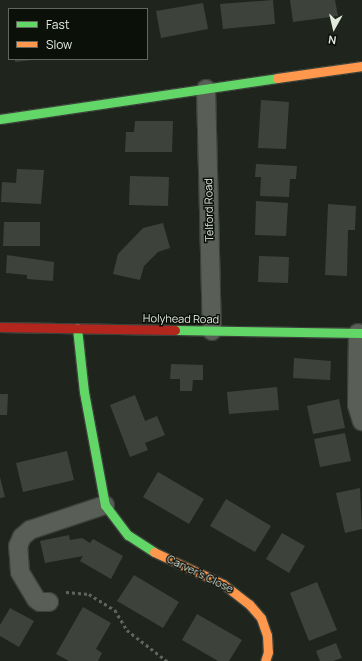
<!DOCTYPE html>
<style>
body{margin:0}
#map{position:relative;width:362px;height:661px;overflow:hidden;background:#1f251c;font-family:Manrope,sans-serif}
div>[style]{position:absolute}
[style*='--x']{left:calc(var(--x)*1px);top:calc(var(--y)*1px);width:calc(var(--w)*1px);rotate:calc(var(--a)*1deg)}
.building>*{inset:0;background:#3d433b}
.path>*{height:2.5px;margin-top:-1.25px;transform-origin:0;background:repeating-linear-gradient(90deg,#5f635d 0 3px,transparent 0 6px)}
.roads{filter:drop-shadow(1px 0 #3c423b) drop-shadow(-1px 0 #3c423b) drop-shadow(0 1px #3c423b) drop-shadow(0 -1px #3c423b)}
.street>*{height:18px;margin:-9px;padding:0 9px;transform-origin:9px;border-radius:9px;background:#595e56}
.fast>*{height:9px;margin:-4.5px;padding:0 4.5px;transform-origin:4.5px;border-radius:4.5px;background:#63d668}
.slow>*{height:9px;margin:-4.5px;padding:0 4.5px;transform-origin:4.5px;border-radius:4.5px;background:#ff974d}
.jam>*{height:9px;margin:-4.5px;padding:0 4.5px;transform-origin:4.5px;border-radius:4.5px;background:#b3261e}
span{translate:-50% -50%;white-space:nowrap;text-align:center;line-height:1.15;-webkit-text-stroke:3px #0b1009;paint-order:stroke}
.street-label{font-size:11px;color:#e2eade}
.legend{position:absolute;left:8px;top:8px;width:140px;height:52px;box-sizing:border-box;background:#0b1009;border:1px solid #61675e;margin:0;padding:5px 7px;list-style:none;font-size:12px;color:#e2eade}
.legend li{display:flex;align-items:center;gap:8px;height:20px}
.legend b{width:20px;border:1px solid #61675e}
.north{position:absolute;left:314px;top:8px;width:40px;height:40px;-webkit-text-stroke:3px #0b1009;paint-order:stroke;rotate:188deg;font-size:11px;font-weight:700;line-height:16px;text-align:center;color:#e2eade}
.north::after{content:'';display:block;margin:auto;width:14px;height:18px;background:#e2eade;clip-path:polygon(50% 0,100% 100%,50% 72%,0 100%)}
</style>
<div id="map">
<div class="building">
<div style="clip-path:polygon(273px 0,275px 24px,223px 29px,220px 4px)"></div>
<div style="clip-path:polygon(290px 0,335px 0,338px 16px,293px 22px)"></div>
<div style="clip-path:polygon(203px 3px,208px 29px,161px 38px,156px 11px)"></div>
<div style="clip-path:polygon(15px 59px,33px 59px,33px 60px,15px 62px)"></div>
<div style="clip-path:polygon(261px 100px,289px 102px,286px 149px,258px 148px)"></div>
<div style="clip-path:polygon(135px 121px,173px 121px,172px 152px,125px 152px,126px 132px,134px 132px)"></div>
<div style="clip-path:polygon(256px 164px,297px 166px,296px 179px,290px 179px,289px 197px,260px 196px,261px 177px,255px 177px)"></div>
<div style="clip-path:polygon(17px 169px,44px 170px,41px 204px,1px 202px,2px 182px,16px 183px)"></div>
<div style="clip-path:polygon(130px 176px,169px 177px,168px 206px,129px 205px)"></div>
<div style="clip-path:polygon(256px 201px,288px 203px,286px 236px,255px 235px)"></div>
<div style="clip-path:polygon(328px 204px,356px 206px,355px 230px,348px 230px,347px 276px,325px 275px)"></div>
<div style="clip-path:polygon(4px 222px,40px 222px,40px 246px,3px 246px)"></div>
<div style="clip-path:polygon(163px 223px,170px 248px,158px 252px,144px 266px,140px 280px,113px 274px,118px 254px,143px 228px)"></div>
<div style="clip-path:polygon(7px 255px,54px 262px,53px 281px,27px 279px,27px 275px,6px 273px)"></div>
<div style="clip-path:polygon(259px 256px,289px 257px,288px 283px,258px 282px)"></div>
<div style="clip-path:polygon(294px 358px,331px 361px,330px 380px,293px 378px)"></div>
<div style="clip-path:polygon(171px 364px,203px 365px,203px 380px,193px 380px,192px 391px,180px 391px,180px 379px,170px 379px)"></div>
<div style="clip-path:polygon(277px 387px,279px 410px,229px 414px,227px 392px)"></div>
<div style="clip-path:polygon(0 394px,8px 394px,7px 415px,0 415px)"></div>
<div style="clip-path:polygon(135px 395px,145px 421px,157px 416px,165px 435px,145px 443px,148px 450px,130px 457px,110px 405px)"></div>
<div style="clip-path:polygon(339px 399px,345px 428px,313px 434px,307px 406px)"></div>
<div style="clip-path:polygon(345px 433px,351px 461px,320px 467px,314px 439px)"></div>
<div style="clip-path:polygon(67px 451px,74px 480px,23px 492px,16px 463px)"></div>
<div style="clip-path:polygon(158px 472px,204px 499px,189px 524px,143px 497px)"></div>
<div style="clip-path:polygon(0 477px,5px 497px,0 498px)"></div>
<div style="clip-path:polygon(360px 488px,362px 529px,345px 533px,336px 493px)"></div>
<div style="clip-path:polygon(226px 499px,271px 526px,255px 552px,210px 526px)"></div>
<div style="clip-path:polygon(282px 533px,305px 546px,289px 573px,266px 559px)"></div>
<div style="clip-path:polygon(69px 535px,70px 540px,82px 538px,90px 543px,93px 539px,123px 556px,111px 579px,80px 561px,83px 556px,45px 563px,40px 541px)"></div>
<div style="clip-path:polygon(134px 575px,179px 602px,163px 628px,117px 601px)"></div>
<div style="clip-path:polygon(317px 582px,337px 630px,309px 641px,290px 593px)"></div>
<div style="clip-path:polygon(83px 607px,111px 623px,96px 649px,102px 653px,98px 661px,69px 661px,56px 654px)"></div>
<div style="clip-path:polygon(10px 608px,34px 621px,19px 647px,0 636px,0 625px)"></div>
<div style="clip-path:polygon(197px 614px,242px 640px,229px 661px,218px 661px,182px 640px)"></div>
<div style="clip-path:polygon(336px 643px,342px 658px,333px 661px,320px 661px,316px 651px)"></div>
</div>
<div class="path">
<div style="--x:66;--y:592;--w:23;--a:5"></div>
<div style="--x:89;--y:594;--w:31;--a:32"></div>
<div style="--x:115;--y:610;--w:23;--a:59"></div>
<div style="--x:127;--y:630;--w:51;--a:37.8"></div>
</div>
<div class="roads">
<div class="street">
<div style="--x:206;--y:89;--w:242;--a:88.6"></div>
<div style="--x:358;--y:333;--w:72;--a:90.8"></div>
<div style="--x:357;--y:405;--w:17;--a:73"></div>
<div style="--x:49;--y:602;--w:9;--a:180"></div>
<div style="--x:40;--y:602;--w:5;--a:-143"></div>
<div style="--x:36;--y:599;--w:31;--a:-121"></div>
<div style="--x:20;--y:572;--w:26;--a:-94"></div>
<div style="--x:18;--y:546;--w:10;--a:-66"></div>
<div style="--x:22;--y:537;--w:11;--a:-41"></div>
<div style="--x:30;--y:530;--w:79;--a:-18.4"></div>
</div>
<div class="fast">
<div style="--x:0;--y:119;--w:280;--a:-8.4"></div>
<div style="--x:77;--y:328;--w:64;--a:83.8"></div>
<div style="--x:84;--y:392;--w:115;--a:79.5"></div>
<div style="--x:105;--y:505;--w:38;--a:53"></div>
<div style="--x:128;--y:535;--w:31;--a:33"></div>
<div style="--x:175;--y:330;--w:187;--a:0.9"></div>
</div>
<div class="slow">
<div style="--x:277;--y:78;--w:86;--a:-8"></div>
<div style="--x:154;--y:552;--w:76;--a:24.9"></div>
<div style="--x:223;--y:584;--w:33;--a:38"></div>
<div style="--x:249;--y:604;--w:18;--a:49"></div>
<div style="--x:261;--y:618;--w:18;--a:71"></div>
<div style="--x:267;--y:635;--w:17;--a:87"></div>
<div style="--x:268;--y:652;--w:9;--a:108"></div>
</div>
<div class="jam">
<div style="--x:0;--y:327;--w:175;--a:1"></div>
</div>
</div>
<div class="street-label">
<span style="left:209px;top:210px;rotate:-91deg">Telford Road</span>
<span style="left:181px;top:319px;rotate:1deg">Holyhead Road</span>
<span style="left:200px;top:574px;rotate:26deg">Carver's Close</span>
</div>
<ul class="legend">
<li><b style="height:5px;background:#63d668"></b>Fast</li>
<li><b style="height:5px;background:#ff974d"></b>Slow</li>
</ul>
<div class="north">N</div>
</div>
